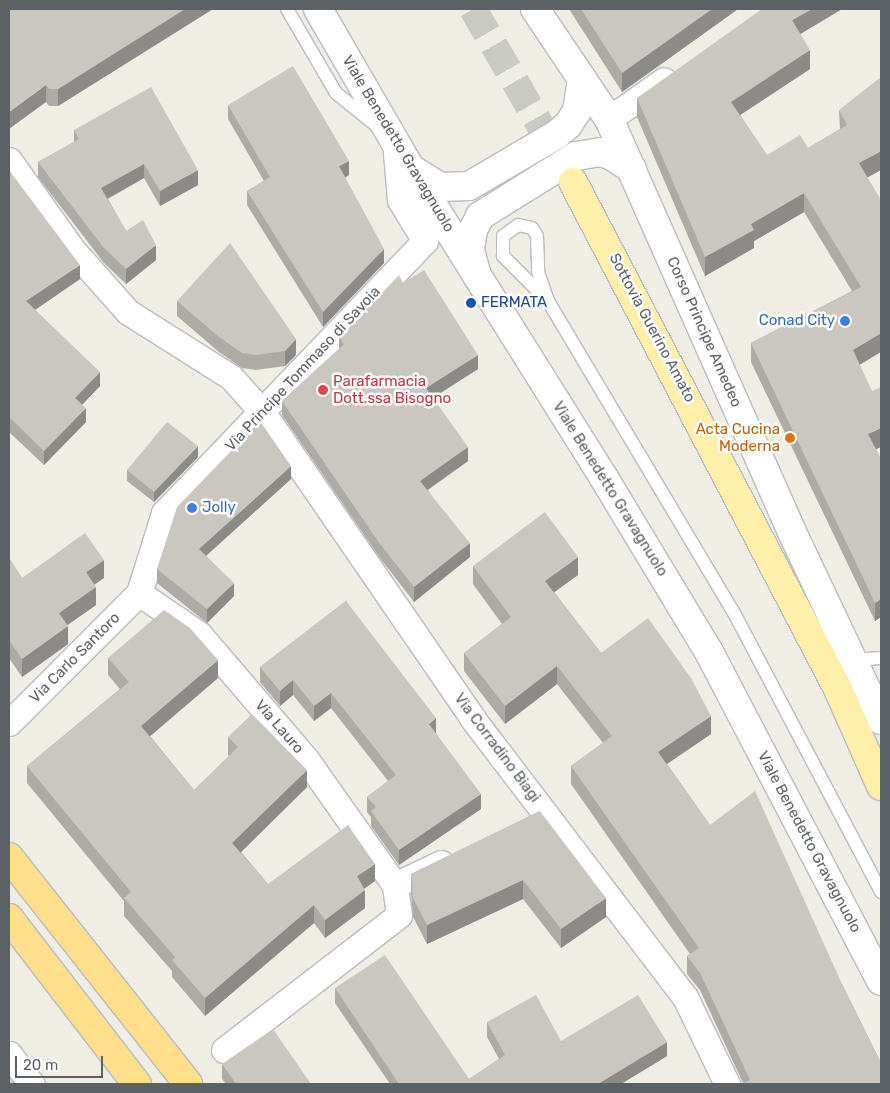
<!DOCTYPE html>
<style>
body{margin:0}
#map{position:relative;width:890px;height:1093px;overflow:hidden;background:#efede4;font-family:Rubik,sans-serif}
div>[style]{position:absolute}
[style*='--x']{left:calc(var(--x)*1px);top:calc(var(--y)*1px);width:calc(var(--w)*1px);rotate:calc(var(--a)*1deg)}
.primary-tunnel>*{height:28px;margin-top:-14px;transform-origin:0;background:repeating-linear-gradient(90deg,#cacac4 0 28px,transparent 0 42px)}
.roads{filter:drop-shadow(1px 0 #b9bcc1) drop-shadow(-1px 0 #b9bcc1) drop-shadow(0 1px #b9bcc1) drop-shadow(0 -1px #b9bcc1)}
.service>*{height:12px;margin:-6px;padding:0 6px;transform-origin:6px;border-radius:6px;background:#fff}
.minor>*{height:25px;margin:-12.5px;padding:0 12.5px;transform-origin:12.5px;border-radius:12.5px;background:#fff}
.tertiary>*{height:28px;margin:-14px;padding:0 14px;transform-origin:14px;border-radius:14px;background:#fff}
.secondary>*{height:28px;margin:-14px;padding:0 14px;transform-origin:14px;border-radius:14px;background:#fff}
.primary>*{height:28px;margin:-14px;padding:0 14px;transform-origin:14px;border-radius:14px;background:#ffefaa}
.motorway>*{height:28px;margin:-14px;padding:0 14px;transform-origin:14px;border-radius:14px;background:#ffdf8c}
.wall>*{inset:0;background:#aeaba6}
.shaded-wall>*{inset:0;background:#8d8b87}
.building>*{inset:0;background:#cac7c1}
.dots>*{width:14px;height:14px;translate:-50% -50%;box-sizing:border-box;border:2px solid #fff;border-radius:50%}
span{translate:-50% -50%;white-space:nowrap;text-align:center;line-height:1.15;-webkit-text-stroke:5px #fff;paint-order:stroke}
.street-label{font-size:15px;color:#5c6166}
.transit-label{font-size:15px;color:#164399}
.left{translate:0 -50%;text-align:left}
.shop-label{font-size:15px;color:#366cbe}
.right{translate:-100% -50%;text-align:right}
.health-label{font-size:15px;color:#be3a42}
.food-label{font-size:15px;color:#c56008}
.frame{position:absolute;inset:0;border:10px solid #5c6166;pointer-events:none}
.scale{position:absolute;left:15px;top:1056px;width:88px;height:22px;box-sizing:border-box;border:2px solid #5c6166;border-top:0;padding-left:6px;font-size:15px;line-height:18px;white-space:nowrap;color:#5c6166;-webkit-text-stroke:4px #fff;paint-order:stroke}
</style>
<div id="map">
<div class="primary-tunnel">
<div style="--x:473;--y:9;--w:200;--a:60"></div>
</div>
<div class="roads">
<div class="service">
<div style="--x:287;--y:9;--w:97;--a:59.7"></div>
<div style="--x:336;--y:93;--w:53;--a:38.8"></div>
<div style="--x:548;--y:301;--w:64;--a:-135"></div>
<div style="--x:503;--y:256;--w:20;--a:-90"></div>
<div style="--x:503;--y:236;--w:19;--a:-36"></div>
<div style="--x:518;--y:225;--w:14;--a:12"></div>
<div style="--x:532;--y:228;--w:9;--a:58"></div>
<div style="--x:537;--y:236;--w:36;--a:88"></div>
<div style="--x:538;--y:272;--w:31;--a:71"></div>
<div style="--x:548;--y:301;--w:361;--a:59.2"></div>
<div style="--x:733;--y:611;--w:318;--a:62.2"></div>
<div style="--x:853;--y:660;--w:28;--a:-4"></div>
</div>
<div class="minor">
<div style="--x:609;--y:119;--w:67;--a:-35.3"></div>
<div style="--x:9;--y:160;--w:109;--a:54.7"></div>
<div style="--x:72;--y:249;--w:84;--a:48.4"></div>
<div style="--x:128;--y:312;--w:122;--a:32.3"></div>
<div style="--x:231;--y:377;--w:48;--a:48.4"></div>
<div style="--x:263;--y:413;--w:371;--a:55.5"></div>
<div style="--x:473;--y:719;--w:350;--a:52.7"></div>
<div style="--x:685;--y:997;--w:97;--a:64.2"></div>
<div style="--x:139;--y:593;--w:74;--a:34.5"></div>
<div style="--x:200;--y:635;--w:163;--a:49.5"></div>
<div style="--x:306;--y:759;--w:154;--a:54.8"></div>
<div style="--x:395;--y:885;--w:51;--a:-25.6"></div>
<div style="--x:9;--y:723;--w:184;--a:-45"></div>
<div style="--x:139;--y:593;--w:84;--a:-72.6"></div>
<div style="--x:164;--y:513;--w:377;--a:-46.2"></div>
<div style="--x:425;--y:241;--w:48;--a:-121.4"></div>
<div style="--x:400;--y:200;--w:58;--a:-94.9"></div>
<div style="--x:224;--y:1050;--w:221;--a:-37.6"></div>
<div style="--x:399;--y:915;--w:30;--a:-98"></div>
<div style="--x:9;--y:1054;--w:38;--a:53"></div>
</div>
<div class="tertiary">
<div style="--x:410;--y:168;--w:36;--a:32"></div>
<div style="--x:441;--y:187;--w:28;--a:-2"></div>
<div style="--x:469;--y:186;--w:101;--a:-30.4"></div>
<div style="--x:556;--y:135;--w:16;--a:-40"></div>
<div style="--x:568;--y:125;--w:17;--a:-57"></div>
<div style="--x:577;--y:111;--w:32;--a:-81"></div>
<div style="--x:477;--y:276;--w:28;--a:-105"></div>
<div style="--x:470;--y:249;--w:19;--a:-81"></div>
<div style="--x:473;--y:230;--w:16;--a:-63"></div>
<div style="--x:480;--y:216;--w:113;--a:-32"></div>
<div style="--x:576;--y:156;--w:24;--a:-9"></div>
<div style="--x:600;--y:152;--w:13;--a:18"></div>
<div style="--x:612;--y:156;--w:24;--a:33"></div>
</div>
<div class="secondary">
<div style="--x:318;--y:9;--w:201;--a:59.9"></div>
<div style="--x:419;--y:183;--w:348;--a:57.9"></div>
<div style="--x:604;--y:478;--w:203;--a:58.9"></div>
<div style="--x:709;--y:652;--w:371;--a:62.4"></div>
<div style="--x:535;--y:9;--w:133;--a:56.1"></div>
<div style="--x:609;--y:119;--w:452;--a:66.1"></div>
<div style="--x:792;--y:532;--w:208;--a:64.7"></div>
</div>
<div class="primary">
<div style="--x:573;--y:182;--w:572;--a:62.4"></div>
<div style="--x:838;--y:689;--w:106;--a:66.1"></div>
</div>
<div class="motorway">
<div style="--x:9;--y:857;--w:289;--a:51.7"></div>
<div style="--x:9;--y:918;--w:210;--a:52.4"></div>
</div>
</div>
<div class="wall">
<div style="clip-path:polygon(9px 9px,213px 9px,58px 106px,49px 106px,46px 102px)"></div>
<div style="clip-path:polygon(569px 9px,738px 9px,622px 92px)"></div>
<div style="clip-path:polygon(842px 9px,800px 34px,810px 69px,740px 115px,767px 155px,808px 148px,840px 129px,839px 110px,881px 170px,867px 177px,860px 365px,876px 449px,881px 459px,881px 617px,875px 621px,751px 362px,751px 343px,852px 291px,804px 212px,754px 241px,754px 248px,705px 276px,637px 117px,637px 98px)"></div>
<div style="clip-path:polygon(228px 105px,349px 175px,345px 178px,384px 263px,323px 327px,247px 205px,247px 191px,264px 181px,228px 119px)"></div>
<div style="clip-path:polygon(74px 130px,198px 185px,160px 206px,144px 178px,108px 199px,126px 231px,156px 260px,126px 284px,104px 263px,38px 177px,38px 162px,74px 142px)"></div>
<div style="clip-path:polygon(9px 170px,80px 279px,35px 310px,100px 386px,82px 405px,86px 422px,44px 465px,9px 432px)"></div>
<div style="clip-path:polygon(403px 283px,478px 369px,433px 398px,468px 461px,428px 490px,470px 557px,414px 602px,380px 558px,282px 415px,282px 401px,339px 349px,339px 338px)"></div>
<div style="clip-path:polygon(177px 301px,296px 355px,285px 366px,256px 370px,242px 368px,219px 352px,177px 316px)"></div>
<div style="clip-path:polygon(198px 457px,154px 502px,127px 481px,127px 470px)"></div>
<div style="clip-path:polygon(291px 479px,206px 556px,234px 596px,207px 623px,157px 583px,157px 569px)"></div>
<div style="clip-path:polygon(9px 558px,22px 578px,104px 578px,94px 585px,96px 605px,67px 625px,68px 644px,22px 677px,9px 658px)"></div>
<div style="clip-path:polygon(473px 566px,578px 575px,554px 592px,601px 653px,711px 734px,667px 764px,710px 825px,842px 984px,881px 1063px,743px 1083px,700px 990px,687px 974px,687px 956px,690px 954px,571px 784px,571px 766px,603px 743px,557px 684px,505px 724px,464px 671px,464px 653px,502px 624px,473px 584px)"></div>
<div style="clip-path:polygon(346px 601px,436px 733px,481px 809px,399px 865px,371px 826px,371px 817px,367px 812px,367px 797px,388px 781px,331px 708px,314px 721px,293px 695px,280px 706px,260px 682px,260px 667px)"></div>
<div style="clip-path:polygon(108px 658px,218px 678px,150px 736px,194px 790px,229px 756px,228px 755px,228px 737px,307px 787px,241px 852px,268px 884px,375px 881px,364px 888px,365px 908px,325px 938px,314px 923px,205px 1016px,172px 977px,172px 971px,124px 916px,124px 901px,27px 783px,27px 766px,120px 689px,108px 675px)"></div>
<div style="clip-path:polygon(540px 811px,606px 917px,561px 948px,523px 899px,427px 944px,413px 917px,411px 893px,411px 874px)"></div>
<div style="clip-path:polygon(335px 988px,469px 1079px,499px 1059px,487px 1037px,487px 1022px,561px 1041px,667px 1056px,621px 1084px,390px 1084px,335px 1003px)"></div>
<div style="clip-path:polygon(222px 1064px,311px 1084px,226px 1084px,222px 1079px)"></div>
</div>
<div class="shaded-wall">
<div style="clip-path:polygon(185px 9px,213px 9px,58px 106px,58px 89px)"></div>
<div style="clip-path:polygon(712px 9px,738px 9px,622px 92px,622px 73px)"></div>
<div style="clip-path:polygon(812px 9px,842px 9px,792px 39px,792px 20px)"></div>
<div style="clip-path:polygon(810px 50px,810px 69px,731px 121px,731px 102px)"></div>
<div style="clip-path:polygon(46px 85px,46px 102px,9px 129px,9px 112px)"></div>
<div style="clip-path:polygon(881px 151px,881px 170px,859px 182px,859px 163px)"></div>
<div style="clip-path:polygon(349px 161px,349px 175px,339px 181px,339px 166px)"></div>
<div style="clip-path:polygon(144px 164px,144px 178px,101px 202px,101px 188px)"></div>
<div style="clip-path:polygon(198px 170px,198px 185px,160px 206px,160px 191px)"></div>
<div style="clip-path:polygon(804px 193px,804px 212px,754px 241px,754px 248px,705px 276px,705px 257px,751px 224px)"></div>
<div style="clip-path:polygon(156px 245px,156px 260px,126px 284px,126px 269px)"></div>
<div style="clip-path:polygon(384px 249px,384px 263px,323px 327px,323px 312px)"></div>
<div style="clip-path:polygon(80px 265px,80px 279px,26px 316px,26px 301px)"></div>
<div style="clip-path:polygon(881px 333px,881px 352px,853px 369px,853px 350px)"></div>
<div style="clip-path:polygon(296px 339px,296px 355px,285px 366px,285px 351px)"></div>
<div style="clip-path:polygon(478px 355px,478px 369px,426px 402px,426px 388px)"></div>
<div style="clip-path:polygon(100px 372px,100px 386px,75px 412px,75px 398px)"></div>
<div style="clip-path:polygon(86px 408px,86px 422px,44px 465px,44px 451px)"></div>
<div style="clip-path:polygon(881px 428px,881px 447px,868px 453px,868px 434px)"></div>
<div style="clip-path:polygon(198px 446px,198px 457px,154px 502px,154px 492px)"></div>
<div style="clip-path:polygon(468px 447px,468px 461px,420px 495px,420px 481px)"></div>
<div style="clip-path:polygon(291px 466px,291px 479px,199px 562px,199px 549px)"></div>
<div style="clip-path:polygon(470px 543px,470px 557px,414px 602px,414px 587px)"></div>
<div style="clip-path:polygon(578px 557px,578px 575px,545px 599px,545px 581px)"></div>
<div style="clip-path:polygon(104px 560px,104px 578px,86px 590px,86px 572px)"></div>
<div style="clip-path:polygon(234px 583px,234px 596px,207px 623px,207px 609px)"></div>
<div style="clip-path:polygon(96px 587px,96px 605px,59px 631px,59px 613px)"></div>
<div style="clip-path:polygon(881px 599px,881px 617px,875px 621px,875px 603px)"></div>
<div style="clip-path:polygon(68px 626px,68px 644px,22px 677px,22px 659px)"></div>
<div style="clip-path:polygon(218px 660px,218px 678px,141px 744px,141px 726px)"></div>
<div style="clip-path:polygon(557px 666px,557px 684px,505px 724px,505px 706px)"></div>
<div style="clip-path:polygon(293px 680px,293px 695px,280px 706px,280px 691px)"></div>
<div style="clip-path:polygon(331px 693px,331px 708px,314px 721px,314px 706px)"></div>
<div style="clip-path:polygon(711px 716px,711px 734px,658px 770px,658px 752px)"></div>
<div style="clip-path:polygon(436px 718px,436px 733px,429px 739px,429px 724px)"></div>
<div style="clip-path:polygon(307px 770px,307px 787px,232px 861px,232px 843px)"></div>
<div style="clip-path:polygon(481px 794px,481px 809px,399px 865px,399px 850px)"></div>
<div style="clip-path:polygon(375px 864px,375px 881px,357px 894px,357px 876px)"></div>
<div style="clip-path:polygon(523px 880px,523px 899px,427px 944px,427px 925px)"></div>
<div style="clip-path:polygon(365px 890px,365px 908px,325px 938px,325px 920px)"></div>
<div style="clip-path:polygon(606px 898px,606px 917px,561px 948px,561px 929px)"></div>
<div style="clip-path:polygon(314px 905px,314px 923px,205px 1016px,205px 998px)"></div>
<div style="clip-path:polygon(667px 1042px,667px 1056px,621px 1084px,598px 1084px)"></div>
</div>
<div class="building">
<div style="clip-path:polygon(9px 9px,185px 9px,58px 89px,49px 89px,46px 85px,9px 112px)"></div>
<div style="clip-path:polygon(581px 9px,712px 9px,622px 73px)"></div>
<div style="clip-path:polygon(762px 9px,812px 9px,792px 20px,810px 50px,731px 102px,767px 155px,800px 135px,808px 148px,847px 125px,839px 110px,881px 77px,881px 151px,859px 163px,881px 200px,881px 333px,853px 350px,872px 391px,881px 387px,881px 428px,868px 434px,881px 459px,881px 599px,875px 603px,751px 343px,861px 287px,804px 193px,751px 224px,754px 230px,705px 257px,637px 98px)"></div>
<div style="clip-path:polygon(293px 66px,349px 161px,339px 166px,384px 249px,323px 312px,247px 191px,270px 177px,228px 105px)"></div>
<div style="clip-path:polygon(151px 87px,198px 170px,160px 191px,144px 164px,101px 188px,126px 231px,143px 220px,156px 245px,126px 269px,104px 248px,38px 162px,79px 139px,74px 130px)"></div>
<div style="clip-path:polygon(9px 170px,80px 265px,26px 301px,100px 372px,75px 398px,86px 408px,44px 451px,9px 417px)"></div>
<div style="clip-path:polygon(230px 243px,296px 339px,285px 351px,256px 355px,242px 353px,219px 337px,177px 301px)"></div>
<div style="clip-path:polygon(424px 270px,478px 355px,426px 388px,468px 447px,420px 481px,470px 543px,414px 587px,380px 544px,282px 401px,344px 344px,339px 338px,399px 275px,403px 283px)"></div>
<div style="clip-path:polygon(260px 421px,291px 466px,199px 549px,234px 583px,207px 609px,157px 569px,177px 507px)"></div>
<div style="clip-path:polygon(167px 422px,198px 446px,154px 492px,127px 470px)"></div>
<div style="clip-path:polygon(545px 512px,578px 557px,545px 581px,601px 653px,648px 618px,691px 678px,711px 716px,658px 752px,710px 825px,755px 791px,842px 984px,881px 1063px,881px 1084px,741px 1084px,750px 1080px,700px 973px,687px 956px,699px 948px,571px 766px,612px 736px,557px 666px,505px 706px,464px 653px,511px 617px,473px 566px)"></div>
<div style="clip-path:polygon(85px 533px,104px 560px,86px 572px,96px 587px,59px 613px,68px 626px,22px 659px,9px 640px,9px 558px,22px 578px)"></div>
<div style="clip-path:polygon(346px 601px,436px 718px,429px 724px,481px 794px,399px 850px,371px 811px,376px 807px,367px 797px,396px 775px,331px 693px,314px 706px,293px 680px,280px 691px,260px 667px)"></div>
<div style="clip-path:polygon(164px 610px,190px 628px,218px 660px,141px 726px,194px 790px,238px 747px,228px 737px,252px 714px,307px 770px,232px 843px,268px 884px,348px 825px,375px 864px,357px 876px,365px 890px,325px 920px,314px 905px,205px 998px,172px 960px,175px 957px,124px 898px,131px 892px,27px 766px,129px 682px,108px 658px)"></div>
<div style="clip-path:polygon(540px 811px,606px 898px,561px 929px,523px 880px,427px 925px,413px 898px,411px 874px)"></div>
<div style="clip-path:polygon(385px 955px,469px 1079px,505px 1055px,487px 1022px,536px 995px,561px 1041px,638px 995px,667px 1042px,598px 1084px,399px 1084px,335px 988px)"></div>
<div style="clip-path:polygon(273px 1029px,311px 1084px,236px 1084px,222px 1064px)"></div>
<div style="clip-path:polygon(9px 1077px,15px 1084px,9px 1084px)"></div>
</div>
<div class="dots">
<div style="left:471px;top:303px;background:#1a4fb4"></div>
<div style="left:845px;top:321px;background:#3f7fe0"></div>
<div style="left:323px;top:390px;background:#e0444e"></div>
<div style="left:790px;top:438px;background:#e8710a"></div>
<div style="left:192px;top:508px;background:#3f7fe0"></div>
</div>
<div class="street-label">
<span style="left:398px;top:144px;rotate:59deg">Viale Benedetto Gravagnuolo</span>
<span style="left:652px;top:328px;rotate:62deg">Sottovia Guerino Amato</span>
<span style="left:704px;top:332px;rotate:66deg">Corso Principe Amedeo</span>
<span style="left:303px;top:369px;rotate:-47deg">Via Principe Tommaso di Savoia</span>
<span style="left:610px;top:489px;rotate:58deg">Viale Benedetto Gravagnuolo</span>
<span style="left:75px;top:658px;rotate:-45deg">Via Carlo Santoro</span>
<span style="left:279px;top:727px;rotate:49deg">Via Lauro</span>
<span style="left:497px;top:748px;rotate:53deg">Via Corradino Biagi</span>
<span style="left:809px;top:842px;rotate:62deg">Viale Benedetto Gravagnuolo</span>
</div>
<div class="transit-label">
<span class="left" style="left:481px;top:303px">FERMATA</span>
</div>
<div class="shop-label">
<span class="right" style="left:835px;top:321px">Conad City</span>
<span class="left" style="left:202px;top:508px">Jolly</span>
</div>
<div class="health-label">
<span class="left" style="left:333px;top:390px">Parafarmacia<br>Dott.ssa Bisogno</span>
</div>
<div class="food-label">
<span class="right" style="left:780px;top:438px">Acta Cucina<br>Moderna</span>
</div>
<div class="frame"></div>
<div class="scale">20 m</div>
</div>
